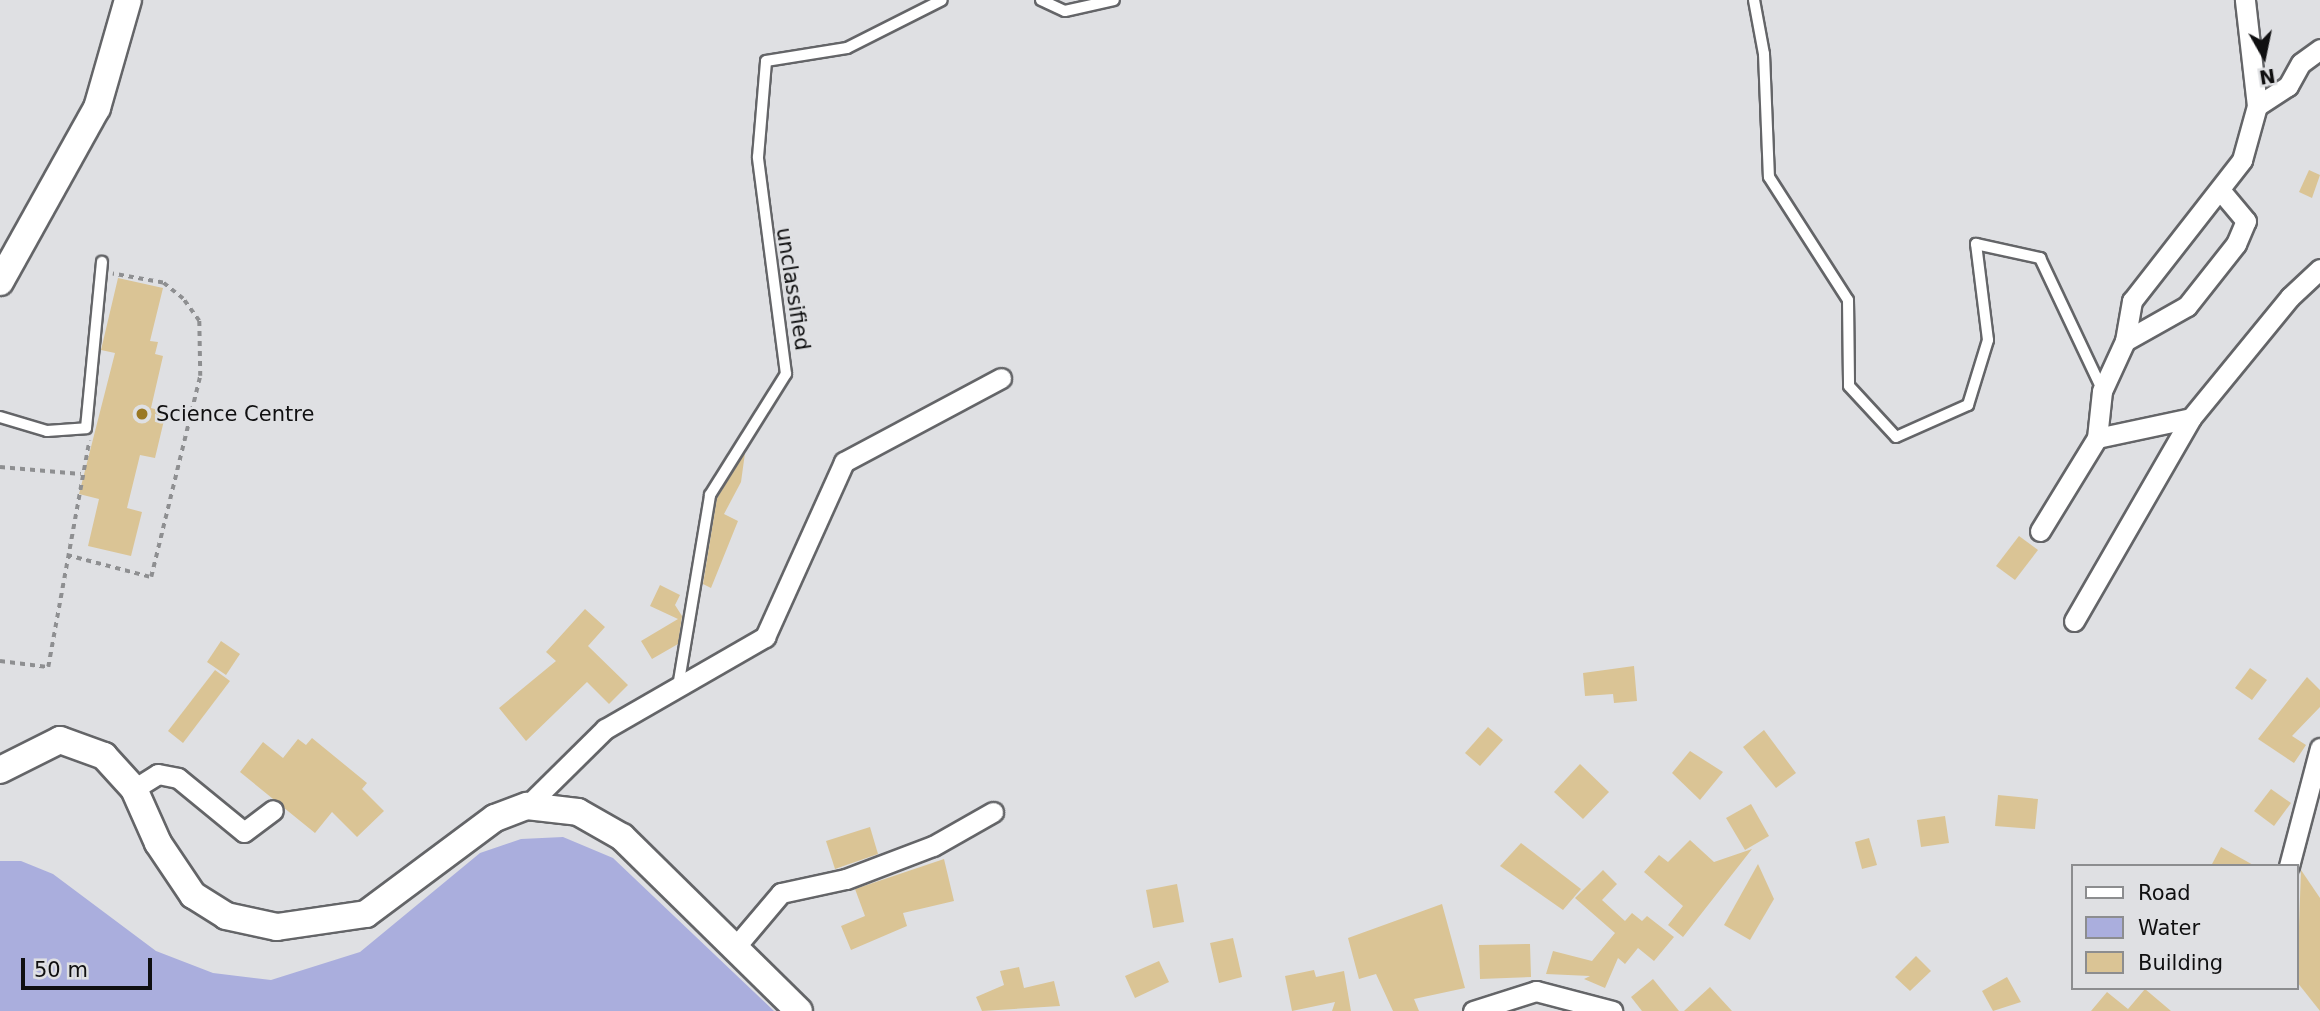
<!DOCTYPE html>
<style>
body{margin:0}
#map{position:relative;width:2320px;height:1011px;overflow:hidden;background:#dfe0e3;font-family:"DejaVu Sans",sans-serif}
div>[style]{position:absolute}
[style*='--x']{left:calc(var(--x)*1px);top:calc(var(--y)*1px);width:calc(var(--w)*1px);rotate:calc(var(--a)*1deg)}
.water>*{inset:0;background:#aaaedd}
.building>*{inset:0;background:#dac495}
.path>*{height:3.5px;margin-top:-1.75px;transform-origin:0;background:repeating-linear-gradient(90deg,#8e8f91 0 5px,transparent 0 10px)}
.roads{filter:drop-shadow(2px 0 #646568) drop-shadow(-2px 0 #646568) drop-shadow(0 2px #646568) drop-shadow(0 -2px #646568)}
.service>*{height:10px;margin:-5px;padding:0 5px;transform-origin:5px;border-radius:5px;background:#fff}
.minor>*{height:19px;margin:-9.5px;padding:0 9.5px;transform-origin:9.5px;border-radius:9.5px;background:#fff}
.secondary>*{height:26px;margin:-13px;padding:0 13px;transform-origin:13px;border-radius:13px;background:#fff}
.dots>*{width:19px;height:19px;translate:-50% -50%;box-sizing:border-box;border:4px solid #dfe0e3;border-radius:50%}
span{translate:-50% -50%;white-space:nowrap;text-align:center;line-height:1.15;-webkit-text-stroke:5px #dfe0e3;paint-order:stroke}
.street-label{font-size:21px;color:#101011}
.poi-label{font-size:21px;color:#101011}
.left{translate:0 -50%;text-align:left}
.legend{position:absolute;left:2071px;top:864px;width:228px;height:126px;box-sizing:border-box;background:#dfe0e3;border:2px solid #8c8d8f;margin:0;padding:9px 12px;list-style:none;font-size:21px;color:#101011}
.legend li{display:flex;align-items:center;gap:14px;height:35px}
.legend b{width:35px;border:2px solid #8c8d8f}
.north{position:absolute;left:2229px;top:21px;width:70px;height:70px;-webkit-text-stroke:5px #dfe0e3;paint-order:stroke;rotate:171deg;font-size:19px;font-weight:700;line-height:28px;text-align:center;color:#101011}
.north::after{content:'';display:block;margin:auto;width:24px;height:32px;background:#101011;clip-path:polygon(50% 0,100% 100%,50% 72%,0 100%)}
.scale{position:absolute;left:21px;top:958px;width:131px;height:32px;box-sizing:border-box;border:4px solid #101011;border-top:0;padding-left:9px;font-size:21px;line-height:24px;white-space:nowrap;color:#101011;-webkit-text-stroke:5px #dfe0e3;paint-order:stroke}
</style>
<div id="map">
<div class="water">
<div style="clip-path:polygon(563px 837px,613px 858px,774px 1011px,0 1011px,0 861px,21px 861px,53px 874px,156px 951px,213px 973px,271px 980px,360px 952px,480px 853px,521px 839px)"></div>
</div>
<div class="building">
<div style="clip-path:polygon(2309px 170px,2320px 175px,2312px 198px,2299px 192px)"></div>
<div style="clip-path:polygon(118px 278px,163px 288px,150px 341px,158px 342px,155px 354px,163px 356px,151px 408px,166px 412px,155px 458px,140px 455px,127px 508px,142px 512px,131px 556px,88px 546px,99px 499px,79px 494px,115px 353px,101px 350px)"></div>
<div style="clip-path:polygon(745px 453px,741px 482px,724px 514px,738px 521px,711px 588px,703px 584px,717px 498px)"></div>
<div style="clip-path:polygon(2019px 536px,2038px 550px,2015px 580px,1996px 566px)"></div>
<div style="clip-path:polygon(660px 585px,680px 595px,675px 605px,682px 616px,678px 644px,652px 659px,641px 641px,678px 619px,650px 606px)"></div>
<div style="clip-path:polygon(585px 609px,605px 627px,588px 646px,628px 685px,609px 704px,587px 682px,526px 741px,499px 708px,556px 661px,546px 652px)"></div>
<div style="clip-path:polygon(221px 641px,240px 654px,226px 675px,207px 662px)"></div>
<div style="clip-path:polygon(1634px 666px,1637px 701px,1614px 703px,1613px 694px,1585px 696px,1583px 673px)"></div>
<div style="clip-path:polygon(2250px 668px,2267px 680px,2252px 700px,2235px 688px)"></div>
<div style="clip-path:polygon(215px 670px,230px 681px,183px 743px,168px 731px)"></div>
<div style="clip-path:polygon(2307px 677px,2320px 690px,2320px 707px,2292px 736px,2306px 745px,2294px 763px,2258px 739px)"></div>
<div style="clip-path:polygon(1488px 727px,1503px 740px,1480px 766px,1465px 753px)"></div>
<div style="clip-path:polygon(1764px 730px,1796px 773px,1776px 788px,1743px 747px)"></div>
<div style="clip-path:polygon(312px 738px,367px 783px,362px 789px,384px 811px,357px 837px,332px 812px,315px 833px,240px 772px,263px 742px,283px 758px,298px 739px,306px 745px)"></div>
<div style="clip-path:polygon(1690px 751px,1723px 772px,1700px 800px,1672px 773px)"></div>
<div style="clip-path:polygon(1580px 764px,1609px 792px,1583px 819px,1554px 792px)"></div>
<div style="clip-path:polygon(2271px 789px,2291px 803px,2274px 826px,2254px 811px)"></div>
<div style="clip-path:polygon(1998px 795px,2038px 799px,2035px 829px,1995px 826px)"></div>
<div style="clip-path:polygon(1751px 804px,1769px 836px,1745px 850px,1726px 818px)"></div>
<div style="clip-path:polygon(1945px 816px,1949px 843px,1921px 847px,1917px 820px)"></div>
<div style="clip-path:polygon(870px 827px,878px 854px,835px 869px,826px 841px)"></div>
<div style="clip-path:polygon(1869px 838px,1877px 865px,1862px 869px,1855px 842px)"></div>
<div style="clip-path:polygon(1690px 840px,1714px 862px,1752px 849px,1683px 937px,1668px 925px,1683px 906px,1644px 872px,1659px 855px,1668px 862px)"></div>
<div style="clip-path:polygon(1521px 843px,1581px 889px,1563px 910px,1500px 866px)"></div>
<div style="clip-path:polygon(2221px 847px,2255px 866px,2211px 866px)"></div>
<div style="clip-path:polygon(944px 859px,954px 901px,903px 913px,907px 926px,851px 950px,841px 926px,865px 916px,855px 889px)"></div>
<div style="clip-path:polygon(1758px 864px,1774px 899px,1750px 940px,1724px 925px)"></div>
<div style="clip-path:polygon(1603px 870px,1617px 884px,1602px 900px,1625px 921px,1632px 913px,1642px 921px,1647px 916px,1674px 937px,1654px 961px,1638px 948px,1625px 964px,1618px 958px,1605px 988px,1584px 979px,1590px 976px,1546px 974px,1553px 951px,1592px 961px,1615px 933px,1575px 898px)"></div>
<div style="clip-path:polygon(2301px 870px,2320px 898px,2320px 1011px,2297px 982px)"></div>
<div style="clip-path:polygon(1177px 884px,1184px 922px,1153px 928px,1146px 890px)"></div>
<div style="clip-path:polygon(1442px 904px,1465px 988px,1414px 999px,1419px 1011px,1393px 1011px,1376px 974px,1359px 979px,1348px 938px)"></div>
<div style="clip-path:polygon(1233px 938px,1242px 977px,1219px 983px,1210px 943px)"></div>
<div style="clip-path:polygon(1530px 944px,1531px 977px,1480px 979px,1479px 945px)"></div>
<div style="clip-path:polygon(1916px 956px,1931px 971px,1910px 991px,1895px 977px)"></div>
<div style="clip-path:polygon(1159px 961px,1169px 982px,1135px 998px,1125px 976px)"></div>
<div style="clip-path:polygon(1019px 967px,1024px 988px,1054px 981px,1060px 1006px,982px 1011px,976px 997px,1004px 985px,1000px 971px)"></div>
<div style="clip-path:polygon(1314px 970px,1316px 977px,1344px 971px,1351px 1011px,1332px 1011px,1335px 1002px,1292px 1011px,1285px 976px)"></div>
<div style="clip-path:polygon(2007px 977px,2021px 1002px,1993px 1011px,1982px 991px)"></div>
<div style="clip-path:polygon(1653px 979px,1679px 1011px,1642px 1011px,1631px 997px)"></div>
<div style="clip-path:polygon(1710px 987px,1732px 1011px,1684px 1011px)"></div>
<div style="clip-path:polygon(2145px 989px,2171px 1011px,2091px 1011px,2107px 992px,2128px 1009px)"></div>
</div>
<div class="path">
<div style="--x:0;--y:467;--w:81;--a:4.9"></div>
<div style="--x:67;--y:555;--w:87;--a:14.7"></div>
<div style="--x:151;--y:577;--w:207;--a:-76.3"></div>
<div style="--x:200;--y:376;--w:55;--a:-91"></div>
<div style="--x:199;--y:321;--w:27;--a:-126"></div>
<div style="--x:183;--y:299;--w:26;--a:-141"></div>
<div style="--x:163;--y:283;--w:51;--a:-169.8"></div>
<div style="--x:0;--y:661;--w:48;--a:7.1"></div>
<div style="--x:48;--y:667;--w:230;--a:-79.7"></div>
</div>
<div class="roads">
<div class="service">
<div style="--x:1041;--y:0;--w:26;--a:25"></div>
<div style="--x:1065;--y:11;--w:50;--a:-12.7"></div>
<div style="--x:1754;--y:0;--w:55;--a:79.5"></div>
<div style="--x:1764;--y:54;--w:123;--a:87.7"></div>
<div style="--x:1769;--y:177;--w:146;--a:57.3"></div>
<div style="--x:1848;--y:300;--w:86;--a:89.3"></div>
<div style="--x:1849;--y:386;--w:69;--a:47.3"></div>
<div style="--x:1896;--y:437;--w:79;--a:-24"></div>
<div style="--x:1968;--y:405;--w:68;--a:-72.9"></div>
<div style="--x:1988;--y:340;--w:97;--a:-97.1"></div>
<div style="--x:1976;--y:244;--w:66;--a:12.3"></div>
<div style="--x:2040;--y:258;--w:145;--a:64.7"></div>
<div style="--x:0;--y:417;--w:49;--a:16.6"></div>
<div style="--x:47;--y:431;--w:39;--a:-4"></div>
<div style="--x:86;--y:428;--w:167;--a:-84.5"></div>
<div style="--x:678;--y:687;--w:195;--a:-80.5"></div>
<div style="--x:710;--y:495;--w:143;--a:-57.9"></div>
<div style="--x:786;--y:374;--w:219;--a:-97.4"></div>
<div style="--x:758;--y:157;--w:96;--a:-85.2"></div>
<div style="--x:766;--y:61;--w:82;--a:-9.1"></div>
<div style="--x:847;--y:48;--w:106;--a:-26.8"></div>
</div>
<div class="minor">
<div style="--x:2257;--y:106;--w:37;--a:-33"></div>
<div style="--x:2288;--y:86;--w:26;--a:-61"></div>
<div style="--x:2301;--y:63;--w:24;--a:-36"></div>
<div style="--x:2125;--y:341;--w:71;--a:-29.4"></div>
<div style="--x:2187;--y:306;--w:79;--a:-51.7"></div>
<div style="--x:2236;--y:244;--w:25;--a:-67"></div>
<div style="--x:2246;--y:221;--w:38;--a:-130"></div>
<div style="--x:2191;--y:418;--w:96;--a:168"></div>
<div style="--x:2097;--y:438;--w:47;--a:-83.9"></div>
<div style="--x:2102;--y:391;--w:55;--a:-65.3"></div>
<div style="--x:2125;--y:341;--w:41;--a:-80.1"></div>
<div style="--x:2132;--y:301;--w:179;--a:-52"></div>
<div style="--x:2242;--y:160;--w:56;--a:-74.5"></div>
<div style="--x:2257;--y:106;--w:107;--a:-96.5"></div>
<div style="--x:2040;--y:531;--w:109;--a:-58.5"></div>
<div style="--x:2074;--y:621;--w:234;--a:-60"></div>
<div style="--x:2191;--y:418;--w:156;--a:-50.7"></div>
<div style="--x:2290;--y:297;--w:41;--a:-43"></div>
<div style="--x:134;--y:789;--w:28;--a:-32"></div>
<div style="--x:158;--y:774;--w:20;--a:11"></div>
<div style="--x:178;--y:778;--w:85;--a:39.3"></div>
<div style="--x:244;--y:832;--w:36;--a:-37"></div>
<div style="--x:527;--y:806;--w:110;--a:-44.6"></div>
<div style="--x:605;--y:729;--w:185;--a:-29.9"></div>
<div style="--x:765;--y:637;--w:192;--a:-65.7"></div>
<div style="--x:844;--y:462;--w:178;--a:-28.1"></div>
<div style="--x:2289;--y:866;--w:122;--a:-75.3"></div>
<div style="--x:737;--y:945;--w:68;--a:-49.8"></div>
<div style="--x:781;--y:893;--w:66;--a:-12.2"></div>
<div style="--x:846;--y:879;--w:93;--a:-20.8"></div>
<div style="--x:933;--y:846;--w:69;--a:-29.5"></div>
<div style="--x:1473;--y:1011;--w:66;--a:-17.6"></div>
<div style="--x:1536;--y:991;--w:79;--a:14.7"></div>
</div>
<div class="secondary">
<div style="--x:0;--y:282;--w:199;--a:-60.9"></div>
<div style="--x:97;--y:108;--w:112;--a:-74"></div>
<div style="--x:0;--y:770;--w:67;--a:-26.6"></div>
<div style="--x:60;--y:740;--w:47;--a:20"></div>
<div style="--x:104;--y:756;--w:45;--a:47.7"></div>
<div style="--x:134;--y:789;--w:59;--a:66"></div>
<div style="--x:158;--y:843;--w:63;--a:56.1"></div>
<div style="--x:193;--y:895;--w:39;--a:32"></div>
<div style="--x:226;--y:916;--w:52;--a:12.2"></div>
<div style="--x:277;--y:927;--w:90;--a:-8.3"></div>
<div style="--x:366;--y:914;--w:161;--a:-36.7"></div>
<div style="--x:495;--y:818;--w:34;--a:-21"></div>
<div style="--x:527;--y:806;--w:51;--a:6.7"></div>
<div style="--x:578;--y:812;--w:51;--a:29.6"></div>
<div style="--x:622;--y:837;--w:248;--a:44.5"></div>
</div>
</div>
<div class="dots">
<div style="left:142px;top:414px;background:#9a7823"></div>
</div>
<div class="street-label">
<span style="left:793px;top:289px;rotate:81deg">unclassified</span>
</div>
<div class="poi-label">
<span class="left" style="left:156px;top:414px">Science Centre</span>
</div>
<ul class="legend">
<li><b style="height:9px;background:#fff"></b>Road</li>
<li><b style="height:19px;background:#aaaedd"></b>Water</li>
<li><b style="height:19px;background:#dac495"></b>Building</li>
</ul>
<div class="north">N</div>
<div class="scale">50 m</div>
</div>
